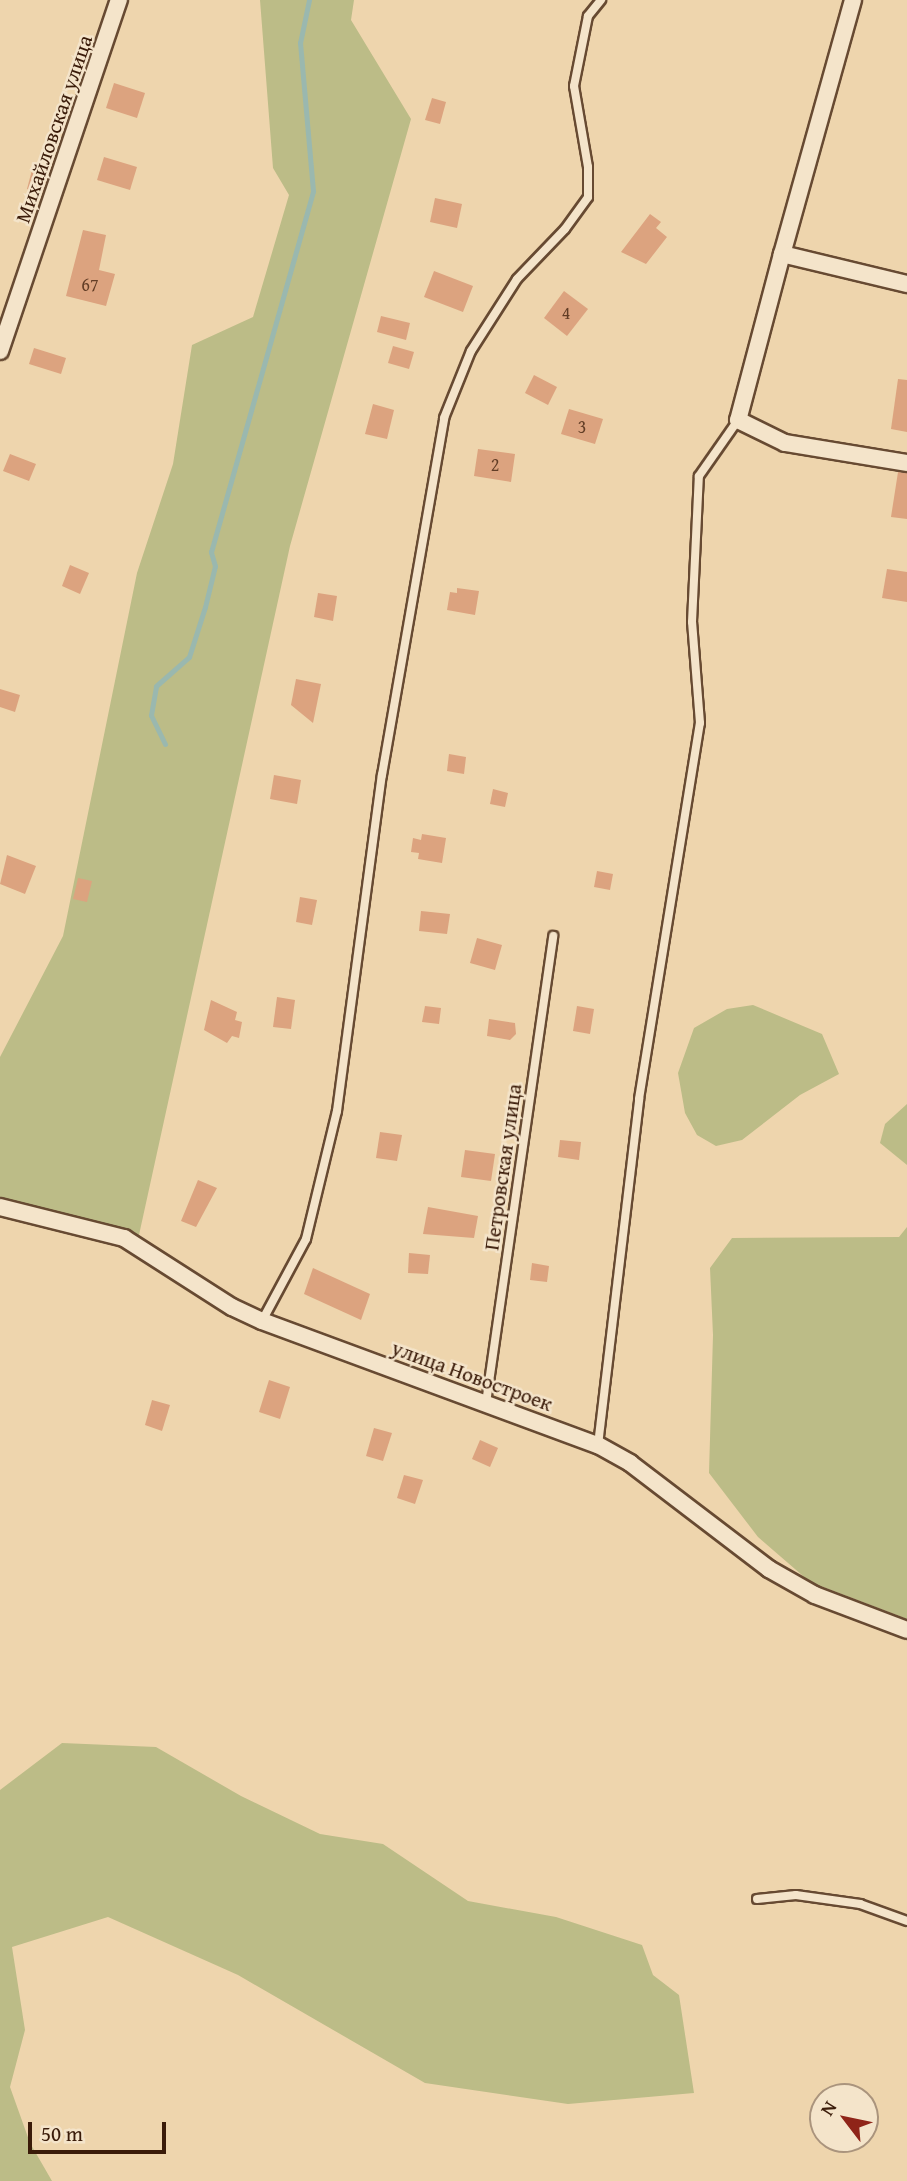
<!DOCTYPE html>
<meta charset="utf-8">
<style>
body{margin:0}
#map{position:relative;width:907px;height:2181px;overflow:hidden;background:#eed5ad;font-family:"Gentium Book Plus",serif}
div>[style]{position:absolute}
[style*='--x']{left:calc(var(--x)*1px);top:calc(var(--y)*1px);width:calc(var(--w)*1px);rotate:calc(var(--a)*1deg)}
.green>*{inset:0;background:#bcbc87}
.stream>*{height:5px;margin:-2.5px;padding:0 2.5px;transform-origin:2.5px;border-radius:2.5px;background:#9ab8af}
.building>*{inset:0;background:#dca37f}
.roads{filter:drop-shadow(2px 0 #674a32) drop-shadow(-2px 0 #674a32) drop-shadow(0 2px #674a32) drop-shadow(0 -2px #674a32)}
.lane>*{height:8px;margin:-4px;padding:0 4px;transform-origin:4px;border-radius:4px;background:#f4e4ca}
.street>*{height:16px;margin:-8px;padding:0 8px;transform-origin:8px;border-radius:8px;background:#f4e4ca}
span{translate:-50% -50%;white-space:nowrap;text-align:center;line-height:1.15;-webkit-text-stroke:5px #f4e4ca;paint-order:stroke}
.number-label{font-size:18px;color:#623d26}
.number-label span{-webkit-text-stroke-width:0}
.street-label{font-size:21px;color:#3a1b09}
.north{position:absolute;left:809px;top:2083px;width:70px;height:70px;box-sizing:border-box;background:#f4e4ca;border:2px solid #aa947d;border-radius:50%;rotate:302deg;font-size:19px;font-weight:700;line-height:28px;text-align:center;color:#3a1b09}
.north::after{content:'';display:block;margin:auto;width:24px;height:32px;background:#8f2418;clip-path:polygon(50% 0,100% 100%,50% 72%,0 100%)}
.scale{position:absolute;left:28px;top:2122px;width:138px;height:32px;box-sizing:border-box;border:4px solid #3a1b09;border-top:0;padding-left:9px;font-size:21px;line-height:24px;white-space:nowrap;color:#3a1b09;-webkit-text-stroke:5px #f4e4ca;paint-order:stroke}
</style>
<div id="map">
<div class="green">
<div style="clip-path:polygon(260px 0,354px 0,351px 20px,411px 119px,290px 546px,139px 1235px,0 1197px,0 1057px,63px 936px,137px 573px,173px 464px,192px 345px,253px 317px,289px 195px,273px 168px)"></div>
<div style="clip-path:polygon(753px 1005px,822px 1034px,839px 1074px,800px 1095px,742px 1140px,716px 1146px,697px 1135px,685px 1113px,678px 1073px,694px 1028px,727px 1009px)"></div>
<div style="clip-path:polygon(907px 1104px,907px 1165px,880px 1143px,885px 1124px)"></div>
<div style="clip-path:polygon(907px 1227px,907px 1619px,810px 1582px,758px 1537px,709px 1473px,713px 1335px,710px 1268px,732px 1238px,899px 1237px)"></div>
<div style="clip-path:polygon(62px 1743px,156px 1747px,241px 1796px,320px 1834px,383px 1844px,468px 1901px,556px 1917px,642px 1945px,653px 1975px,679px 1995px,694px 2093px,568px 2104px,425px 2083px,238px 1975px,108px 1917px,12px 1947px,25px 2030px,10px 2087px,30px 2143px,52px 2181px,0 2181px,0 1790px)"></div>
</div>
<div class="stream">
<div style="--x:165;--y:744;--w:32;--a:-116"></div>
<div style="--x:151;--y:715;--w:29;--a:-80"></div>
<div style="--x:156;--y:686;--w:44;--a:-41.3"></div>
<div style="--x:189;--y:657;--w:52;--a:-72.3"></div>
<div style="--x:205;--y:607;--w:42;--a:-76.3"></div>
<div style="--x:215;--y:566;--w:15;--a:-106"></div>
<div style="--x:211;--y:552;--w:375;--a:-74.2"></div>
<div style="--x:313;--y:191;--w:149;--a:-95"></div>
<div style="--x:300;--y:43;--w:44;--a:-78.2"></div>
</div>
<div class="building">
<div style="clip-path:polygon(114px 83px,145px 93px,137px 118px,106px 108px)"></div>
<div style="clip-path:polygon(432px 98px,446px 102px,440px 124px,425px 120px)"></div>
<div style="clip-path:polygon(104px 157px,137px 167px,130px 190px,97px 180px)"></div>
<div style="clip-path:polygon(32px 170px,48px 175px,42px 193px,27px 189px)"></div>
<div style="clip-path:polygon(435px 198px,462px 204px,457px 228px,430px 222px)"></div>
<div style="clip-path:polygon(650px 214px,661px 222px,656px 228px,667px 237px,646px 264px,621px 252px)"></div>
<div style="clip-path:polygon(83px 230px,106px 235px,99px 270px,115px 274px,106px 306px,66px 296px)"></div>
<div style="clip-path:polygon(434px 271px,473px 286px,463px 312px,424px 297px)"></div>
<div style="clip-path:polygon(564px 291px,588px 309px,567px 336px,544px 318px)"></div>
<div style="clip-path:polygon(381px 316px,410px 323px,406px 340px,377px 332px)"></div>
<div style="clip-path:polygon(393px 346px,414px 352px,409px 369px,388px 363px)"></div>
<div style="clip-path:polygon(34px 348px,66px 358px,61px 374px,29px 364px)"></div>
<div style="clip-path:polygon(534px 375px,557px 387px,548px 405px,525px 393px)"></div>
<div style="clip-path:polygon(898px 379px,907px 380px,907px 432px,891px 429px)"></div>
<div style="clip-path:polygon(373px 404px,394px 410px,387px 439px,365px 434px)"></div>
<div style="clip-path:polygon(569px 409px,603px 419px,595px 444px,561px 434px)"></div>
<div style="clip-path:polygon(478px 449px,515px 454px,511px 482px,474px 476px)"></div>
<div style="clip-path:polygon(10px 454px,36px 464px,29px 481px,3px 471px)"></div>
<div style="clip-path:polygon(898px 472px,907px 473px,907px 519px,891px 517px)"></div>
<div style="clip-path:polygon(70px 565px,89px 573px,80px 594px,62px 586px)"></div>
<div style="clip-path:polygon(887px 569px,907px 572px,907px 602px,882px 598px)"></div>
<div style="clip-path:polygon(457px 588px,479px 591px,475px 615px,447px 610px,450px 592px,457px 593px)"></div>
<div style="clip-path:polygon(318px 593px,337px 596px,333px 621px,314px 617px)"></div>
<div style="clip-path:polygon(296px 679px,321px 684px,313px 723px,291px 705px)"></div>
<div style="clip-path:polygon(0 689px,20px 695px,15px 712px,0 707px)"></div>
<div style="clip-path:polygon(449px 754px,466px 757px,464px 774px,447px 771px)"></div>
<div style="clip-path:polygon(274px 775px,301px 780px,297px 804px,270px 799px)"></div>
<div style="clip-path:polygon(493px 789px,508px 793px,505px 807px,490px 804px)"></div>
<div style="clip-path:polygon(422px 834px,446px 838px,442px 863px,418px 859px,419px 853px,411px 852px,413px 838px,421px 840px)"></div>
<div style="clip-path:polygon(7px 855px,36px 866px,25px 894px,0 884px)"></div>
<div style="clip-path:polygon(597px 871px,613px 874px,610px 890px,594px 887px)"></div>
<div style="clip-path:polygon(78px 878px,92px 881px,87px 902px,73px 899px)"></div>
<div style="clip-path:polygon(300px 897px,317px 900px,312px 925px,296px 922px)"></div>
<div style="clip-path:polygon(421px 911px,450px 914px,447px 934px,419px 931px)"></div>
<div style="clip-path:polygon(477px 938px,502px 945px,495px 970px,470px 963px)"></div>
<div style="clip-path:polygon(277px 997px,295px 1000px,291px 1029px,273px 1027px)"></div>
<div style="clip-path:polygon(211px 1000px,237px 1012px,235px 1020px,242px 1022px,239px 1038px,232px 1036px,227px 1043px,204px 1030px)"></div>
<div style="clip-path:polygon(425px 1006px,441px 1008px,439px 1024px,422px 1022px)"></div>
<div style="clip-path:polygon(577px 1006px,594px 1009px,590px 1034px,573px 1031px)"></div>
<div style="clip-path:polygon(489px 1019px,515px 1023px,516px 1034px,510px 1040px,487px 1036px)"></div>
<div style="clip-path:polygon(380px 1132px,402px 1135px,397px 1161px,376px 1158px)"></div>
<div style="clip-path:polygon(560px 1140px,581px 1142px,579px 1160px,558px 1157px)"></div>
<div style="clip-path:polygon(465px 1150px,495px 1154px,491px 1181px,461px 1177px)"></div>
<div style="clip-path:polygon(198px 1180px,217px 1188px,196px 1227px,181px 1221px)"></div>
<div style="clip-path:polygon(428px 1207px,478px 1216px,474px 1238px,423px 1234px)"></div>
<div style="clip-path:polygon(409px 1253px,430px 1255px,428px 1274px,408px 1273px)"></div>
<div style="clip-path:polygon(532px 1263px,549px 1266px,547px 1282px,530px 1280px)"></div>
<div style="clip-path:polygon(313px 1268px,370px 1294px,361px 1320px,304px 1294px)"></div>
<div style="clip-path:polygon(269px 1380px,290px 1387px,280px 1419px,259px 1412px)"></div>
<div style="clip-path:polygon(152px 1400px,170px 1405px,162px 1431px,145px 1425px)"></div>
<div style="clip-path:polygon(374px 1428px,392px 1433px,383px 1461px,366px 1456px)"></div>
<div style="clip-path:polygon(480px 1440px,498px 1448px,490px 1467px,472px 1459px)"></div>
<div style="clip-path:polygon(404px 1475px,423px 1480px,415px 1504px,397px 1498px)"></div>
</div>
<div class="roads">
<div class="lane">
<div style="--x:262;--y:1321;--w:93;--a:-61.8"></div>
<div style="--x:306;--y:1239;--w:132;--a:-76.4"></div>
<div style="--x:337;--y:1111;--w:339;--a:-82.4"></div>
<div style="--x:382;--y:775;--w:362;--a:-80.1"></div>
<div style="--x:444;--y:418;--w:72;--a:-68.1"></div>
<div style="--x:471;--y:351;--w:85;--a:-57.4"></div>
<div style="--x:517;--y:279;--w:69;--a:-46.2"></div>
<div style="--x:565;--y:229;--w:39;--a:-54"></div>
<div style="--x:588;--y:197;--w:30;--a:-90"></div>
<div style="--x:588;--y:167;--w:82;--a:-99.8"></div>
<div style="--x:574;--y:86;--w:71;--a:-78.7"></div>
<div style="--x:588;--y:16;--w:21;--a:-51"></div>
<div style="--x:486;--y:1403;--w:472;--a:-81.8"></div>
<div style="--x:598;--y:1445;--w:348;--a:-83.2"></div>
<div style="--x:639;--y:1099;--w:381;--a:-80.8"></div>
<div style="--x:700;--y:723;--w:101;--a:-94.5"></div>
<div style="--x:692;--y:622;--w:146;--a:-87.3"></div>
<div style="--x:699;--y:476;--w:68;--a:-55.1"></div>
<div style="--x:757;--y:1899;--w:39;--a:-6"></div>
<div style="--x:796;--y:1895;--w:65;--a:8"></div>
<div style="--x:860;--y:1904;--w:50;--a:19.9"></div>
</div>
<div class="street">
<div style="--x:853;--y:0;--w:264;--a:105.6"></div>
<div style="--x:782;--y:254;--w:129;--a:13.5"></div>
<div style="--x:782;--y:254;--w:172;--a:104.8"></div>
<div style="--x:738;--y:420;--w:52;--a:26.1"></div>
<div style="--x:785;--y:443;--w:124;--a:9.3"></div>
<div style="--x:0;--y:351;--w:371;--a:-71.3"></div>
<div style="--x:0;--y:1207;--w:128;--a:14"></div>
<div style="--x:124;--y:1238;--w:128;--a:32.6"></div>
<div style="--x:232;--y:1307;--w:33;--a:25"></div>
<div style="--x:262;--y:1321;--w:358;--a:20.3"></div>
<div style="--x:598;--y:1445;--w:37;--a:29"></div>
<div style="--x:630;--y:1463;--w:175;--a:37.3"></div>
<div style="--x:769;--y:1569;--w:53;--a:29.5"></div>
<div style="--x:815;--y:1595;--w:98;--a:20.8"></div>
</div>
</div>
<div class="number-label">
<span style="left:90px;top:285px">67</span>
<span style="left:566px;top:313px">4</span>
<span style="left:582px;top:427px">3</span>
<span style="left:495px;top:465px">2</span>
</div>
<div class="street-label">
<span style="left:54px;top:129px;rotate:-71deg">Михайловская улица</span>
<span style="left:503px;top:1167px;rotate:-82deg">Петровская улица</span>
<span style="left:472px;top:1376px;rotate:20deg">улица Новостроек</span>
</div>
<div class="north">N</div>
<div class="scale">50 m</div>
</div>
